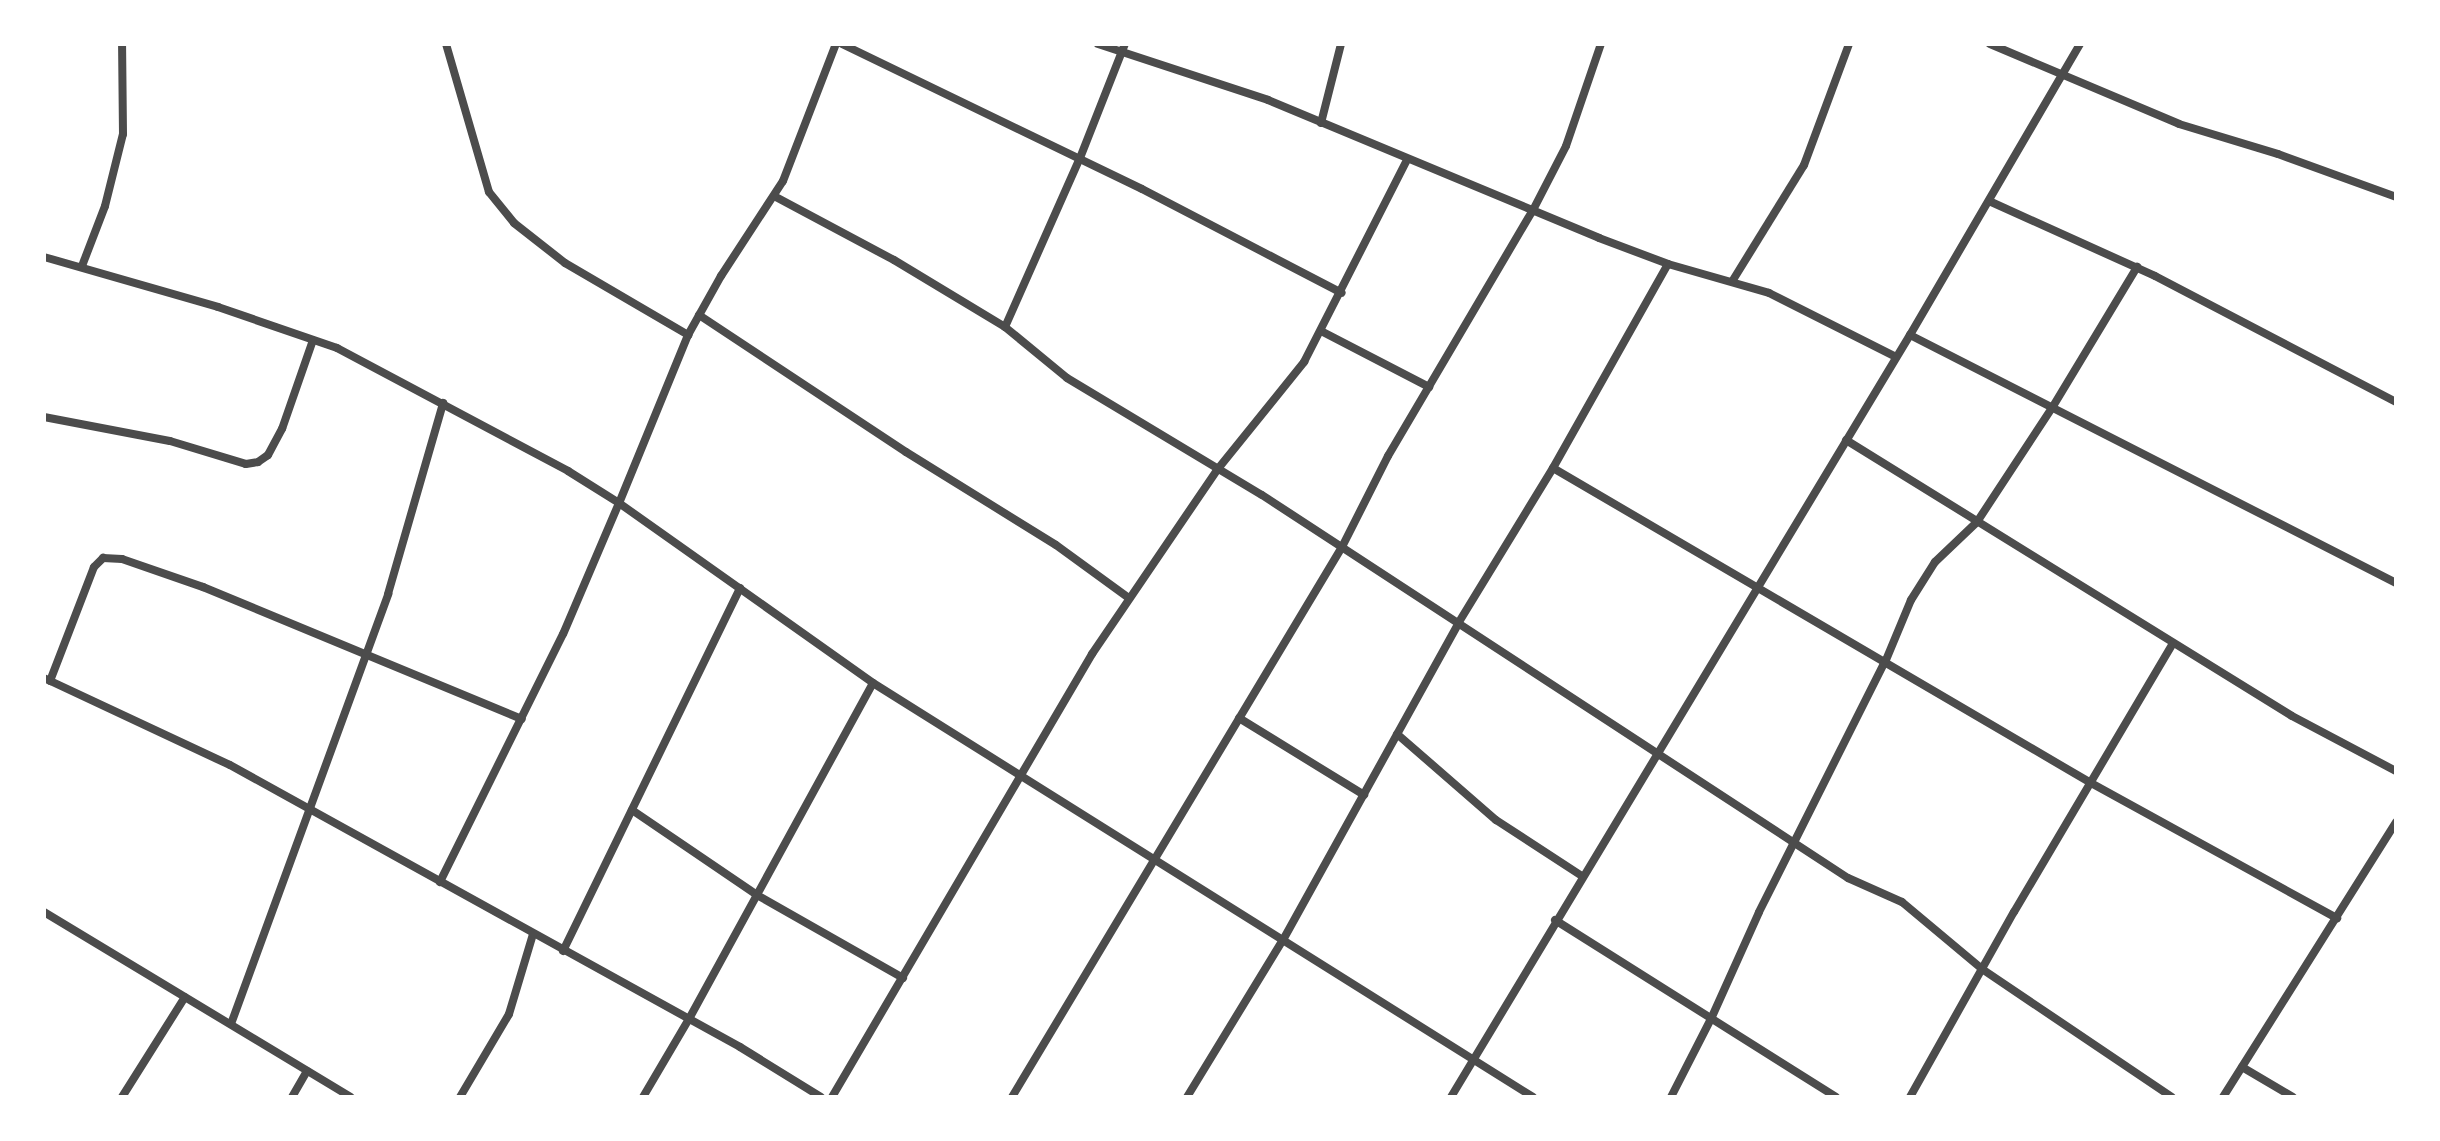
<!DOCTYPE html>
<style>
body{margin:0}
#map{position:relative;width:2440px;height:1141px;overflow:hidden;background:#fff;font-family:"Fira Sans",sans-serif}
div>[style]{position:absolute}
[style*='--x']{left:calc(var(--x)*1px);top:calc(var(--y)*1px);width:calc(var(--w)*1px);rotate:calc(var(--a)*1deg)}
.minor>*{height:8px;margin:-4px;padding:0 4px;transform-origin:4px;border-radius:4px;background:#4c4c4c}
span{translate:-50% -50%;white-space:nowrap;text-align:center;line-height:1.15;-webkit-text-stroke:6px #fff;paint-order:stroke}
.frame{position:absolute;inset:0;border:46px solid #fff;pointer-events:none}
</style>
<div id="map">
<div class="minor">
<div style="--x:446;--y:44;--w:154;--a:73.8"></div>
<div style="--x:489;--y:192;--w:40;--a:51"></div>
<div style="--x:514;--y:223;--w:65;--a:38.1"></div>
<div style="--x:565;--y:263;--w:143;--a:30.3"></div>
<div style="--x:688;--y:335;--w:182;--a:112.3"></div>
<div style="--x:619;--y:503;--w:311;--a:35.3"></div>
<div style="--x:873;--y:683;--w:779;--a:32.1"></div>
<div style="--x:842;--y:44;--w:333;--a:25.8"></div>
<div style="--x:1142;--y:189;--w:225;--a:27.5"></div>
<div style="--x:1098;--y:44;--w:179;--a:18.2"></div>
<div style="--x:1268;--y:100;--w:359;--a:22.6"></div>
<div style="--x:1599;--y:238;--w:74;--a:20.6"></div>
<div style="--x:1668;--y:264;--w:105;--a:16"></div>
<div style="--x:1769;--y:293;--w:142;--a:26.7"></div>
<div style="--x:1990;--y:44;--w:205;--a:22.9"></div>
<div style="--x:2179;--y:124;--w:103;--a:16.9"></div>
<div style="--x:2278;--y:154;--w:126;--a:20"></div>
<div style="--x:1321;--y:123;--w:81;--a:-75.8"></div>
<div style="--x:774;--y:196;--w:136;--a:28.1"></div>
<div style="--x:894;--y:260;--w:130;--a:31.1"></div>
<div style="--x:1005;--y:327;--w:80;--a:39.4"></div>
<div style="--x:1067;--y:378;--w:227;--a:31"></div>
<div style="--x:1262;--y:495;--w:700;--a:33.17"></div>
<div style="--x:1848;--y:878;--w:59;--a:24"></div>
<div style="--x:1902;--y:902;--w:104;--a:39.9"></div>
<div style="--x:1982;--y:969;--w:229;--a:34"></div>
<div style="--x:1989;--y:201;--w:182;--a:24.3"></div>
<div style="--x:2155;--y:276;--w:272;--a:27.6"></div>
<div style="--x:44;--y:257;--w:181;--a:16"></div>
<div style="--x:218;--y:307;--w:126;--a:19"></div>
<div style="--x:337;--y:348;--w:262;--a:28"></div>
<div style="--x:568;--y:471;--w:60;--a:32.1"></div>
<div style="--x:619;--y:503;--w:142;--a:113.1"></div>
<div style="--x:563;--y:634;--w:277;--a:116.4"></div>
<div style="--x:82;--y:266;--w:64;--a:-69"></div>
<div style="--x:105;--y:206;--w:74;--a:-76"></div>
<div style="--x:123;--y:134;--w:90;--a:-90.6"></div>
<div style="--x:1733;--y:280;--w:135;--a:-58.3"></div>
<div style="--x:1804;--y:165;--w:129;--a:-69.6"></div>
<div style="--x:699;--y:315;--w:248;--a:33.5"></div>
<div style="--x:906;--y:452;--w:176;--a:31.8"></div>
<div style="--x:1056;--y:545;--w:90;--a:36"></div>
<div style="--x:1005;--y:327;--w:185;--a:-66.1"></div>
<div style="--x:1080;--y:158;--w:123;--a:-68.5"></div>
<div style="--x:1321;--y:331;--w:122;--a:27.4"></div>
<div style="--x:688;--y:335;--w:68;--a:-60.8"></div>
<div style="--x:721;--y:276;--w:113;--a:-56.9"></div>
<div style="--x:783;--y:181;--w:147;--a:-68.9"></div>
<div style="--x:1910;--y:335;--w:546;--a:27.03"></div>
<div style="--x:44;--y:417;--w:128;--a:10.8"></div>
<div style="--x:170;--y:441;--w:79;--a:16.8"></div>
<div style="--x:246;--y:464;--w:12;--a:-9"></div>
<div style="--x:258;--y:462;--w:12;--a:-35"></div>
<div style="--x:268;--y:455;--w:30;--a:-62"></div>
<div style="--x:282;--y:429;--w:94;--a:-70.8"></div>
<div style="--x:1846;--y:440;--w:524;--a:31.75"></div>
<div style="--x:2292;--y:716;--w:118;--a:27.9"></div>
<div style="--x:1553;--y:468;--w:623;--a:30.35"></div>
<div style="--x:2091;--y:783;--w:281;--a:28.8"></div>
<div style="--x:44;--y:678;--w:205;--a:25.1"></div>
<div style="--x:230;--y:765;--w:583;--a:28.94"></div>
<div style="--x:740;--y:1047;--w:95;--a:31.7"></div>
<div style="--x:50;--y:681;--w:122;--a:-68.9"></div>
<div style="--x:94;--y:567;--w:13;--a:-45"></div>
<div style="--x:103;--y:558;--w:19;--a:3"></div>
<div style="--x:122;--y:559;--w:86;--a:19.1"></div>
<div style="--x:203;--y:587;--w:345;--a:22.5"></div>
<div style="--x:1239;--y:718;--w:147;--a:31.6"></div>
<div style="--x:1397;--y:734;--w:131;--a:41"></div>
<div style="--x:1496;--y:820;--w:103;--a:33.1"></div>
<div style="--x:632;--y:810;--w:151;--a:34.2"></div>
<div style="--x:757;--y:895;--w:168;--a:29.6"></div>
<div style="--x:44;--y:912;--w:358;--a:31.1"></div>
<div style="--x:1555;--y:920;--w:332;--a:32.2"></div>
<div style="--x:563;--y:951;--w:404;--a:-64"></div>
<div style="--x:231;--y:1024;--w:458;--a:-69.9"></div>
<div style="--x:388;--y:594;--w:199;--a:-73.9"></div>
<div style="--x:2242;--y:1067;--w:59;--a:30.5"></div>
<div style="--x:122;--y:1097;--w:118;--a:-57.8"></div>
<div style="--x:292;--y:1097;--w:30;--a:-60"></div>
<div style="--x:460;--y:1097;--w:96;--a:-59.4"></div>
<div style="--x:509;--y:1014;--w:84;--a:-73.3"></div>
<div style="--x:643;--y:1097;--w:91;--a:-59.5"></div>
<div style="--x:689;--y:1019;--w:383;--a:-61.3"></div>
<div style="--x:832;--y:1097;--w:514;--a:-59.59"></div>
<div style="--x:1092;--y:654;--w:222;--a:-55.8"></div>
<div style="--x:1217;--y:470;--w:139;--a:-51.1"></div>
<div style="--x:1304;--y:362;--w:227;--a:-63"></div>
<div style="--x:1012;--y:1097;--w:641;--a:-59.04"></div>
<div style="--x:1342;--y:547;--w:102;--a:-63.2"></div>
<div style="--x:1388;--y:456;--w:283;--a:-59.5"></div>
<div style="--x:1532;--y:212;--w:74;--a:-62.7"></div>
<div style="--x:1566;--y:146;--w:108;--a:-71.1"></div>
<div style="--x:1187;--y:1097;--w:184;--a:-58.6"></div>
<div style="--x:1283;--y:940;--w:363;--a:-61"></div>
<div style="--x:1459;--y:622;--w:180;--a:-58.6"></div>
<div style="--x:1553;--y:468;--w:234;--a:-60.6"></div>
<div style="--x:1451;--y:1097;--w:890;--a:-58.94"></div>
<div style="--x:1910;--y:335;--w:337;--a:-59.7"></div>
<div style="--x:1671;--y:1097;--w:88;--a:-62.9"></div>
<div style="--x:1711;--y:1019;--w:117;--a:-65.8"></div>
<div style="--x:1759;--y:912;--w:282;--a:-63.3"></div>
<div style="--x:1886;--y:660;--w:65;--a:-67.4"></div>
<div style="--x:1911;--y:600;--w:45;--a:-57.7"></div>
<div style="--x:1935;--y:562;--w:58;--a:-43.6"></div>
<div style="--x:1977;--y:522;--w:136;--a:-56.7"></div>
<div style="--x:2052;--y:408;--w:165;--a:-58.9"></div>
<div style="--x:1910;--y:1097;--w:212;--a:-60.7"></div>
<div style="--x:2014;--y:912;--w:312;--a:-59.4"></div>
<div style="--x:2223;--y:1097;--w:325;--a:-57.8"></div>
</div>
<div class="frame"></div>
</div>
